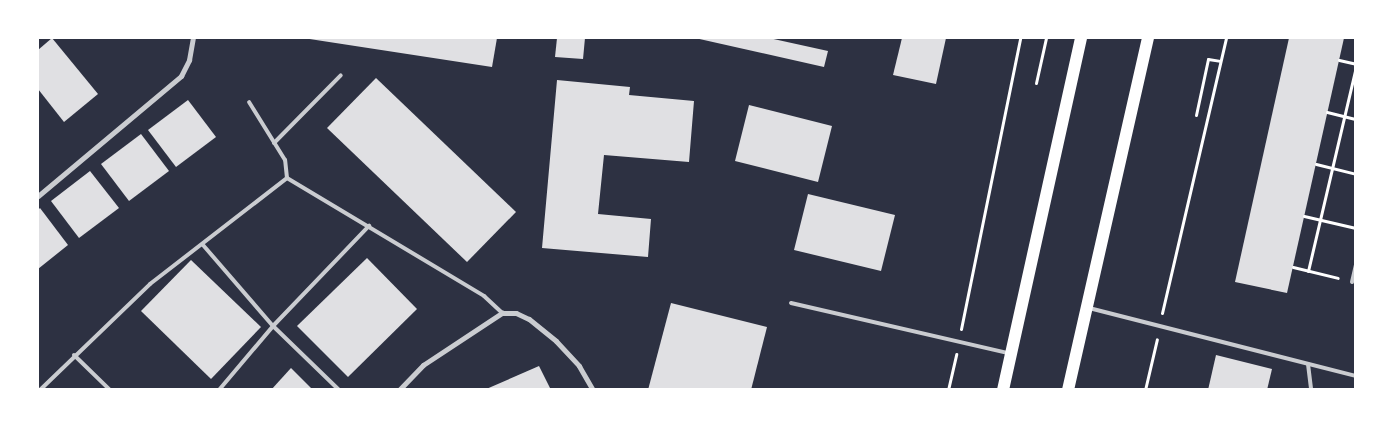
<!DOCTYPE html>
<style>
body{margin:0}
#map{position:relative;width:1393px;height:427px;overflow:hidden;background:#2d3142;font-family:Roboto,sans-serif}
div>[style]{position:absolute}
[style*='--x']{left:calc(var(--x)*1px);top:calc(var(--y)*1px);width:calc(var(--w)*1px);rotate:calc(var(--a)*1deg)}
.building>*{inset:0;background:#e0e0e3}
.path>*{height:3px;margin:-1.5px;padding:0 1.5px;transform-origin:1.5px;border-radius:1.5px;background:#fff}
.service>*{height:4px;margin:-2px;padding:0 2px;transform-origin:2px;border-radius:2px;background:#caccd0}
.minor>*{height:5px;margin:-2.5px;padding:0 2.5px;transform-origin:2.5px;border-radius:2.5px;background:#caccd0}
.primary>*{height:12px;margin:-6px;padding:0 6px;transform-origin:6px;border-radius:6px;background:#fff}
span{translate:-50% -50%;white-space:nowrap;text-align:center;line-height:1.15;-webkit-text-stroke:4.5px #fff;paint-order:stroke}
.frame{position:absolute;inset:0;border:39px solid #fff;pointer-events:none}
</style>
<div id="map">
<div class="building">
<div style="clip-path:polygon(52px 38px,98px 94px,64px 122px,38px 89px,38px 50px)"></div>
<div style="clip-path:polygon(303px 38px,497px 38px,492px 67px)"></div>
<div style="clip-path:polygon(557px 38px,585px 38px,583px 59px,555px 57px)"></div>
<div style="clip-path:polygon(695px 38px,769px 38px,828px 51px,824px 67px)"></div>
<div style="clip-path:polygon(902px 38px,946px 38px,936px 84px,893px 75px)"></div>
<div style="clip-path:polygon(1289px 38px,1344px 38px,1287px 293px,1235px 282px)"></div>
<div style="clip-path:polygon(376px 78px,516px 212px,467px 262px,327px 128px)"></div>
<div style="clip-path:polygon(557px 80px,630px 87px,629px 95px,694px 101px,689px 162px,604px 155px,598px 214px,651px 219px,648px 257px,542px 248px)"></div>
<div style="clip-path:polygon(188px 100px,216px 137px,176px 167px,148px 130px)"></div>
<div style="clip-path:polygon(749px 105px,832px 126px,818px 182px,735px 161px)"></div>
<div style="clip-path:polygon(141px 134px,169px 171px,129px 201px,101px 164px)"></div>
<div style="clip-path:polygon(90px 171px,119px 208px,79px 238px,51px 201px)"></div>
<div style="clip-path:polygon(808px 194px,895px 215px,881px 271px,794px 250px)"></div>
<div style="clip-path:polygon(40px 208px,68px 245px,38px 269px,38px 210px)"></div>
<div style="clip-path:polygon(367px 258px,417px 309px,348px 377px,297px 326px)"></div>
<div style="clip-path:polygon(191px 260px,261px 327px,211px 379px,141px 311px)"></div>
<div style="clip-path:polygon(671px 303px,767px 327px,751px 390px,648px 390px)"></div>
<div style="clip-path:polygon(1216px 355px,1272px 369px,1267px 390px,1208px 390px)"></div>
<div style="clip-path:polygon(539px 366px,551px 390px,484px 390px)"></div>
<div style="clip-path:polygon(291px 368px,313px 390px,271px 390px)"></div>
</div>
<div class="path">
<div style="--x:1339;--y:60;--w:17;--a:13"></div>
<div style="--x:1036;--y:83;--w:46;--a:-77.5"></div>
<div style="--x:1327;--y:112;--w:30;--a:14"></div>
<div style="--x:1196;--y:115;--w:57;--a:-77.9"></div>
<div style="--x:1208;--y:59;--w:12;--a:9"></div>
<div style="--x:1316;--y:164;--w:41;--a:14"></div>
<div style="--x:1304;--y:216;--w:53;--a:13"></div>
<div style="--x:1293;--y:267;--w:46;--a:13.7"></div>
<div style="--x:1308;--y:271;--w:210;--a:-76.8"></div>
<div style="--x:1162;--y:313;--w:282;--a:-76.9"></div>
<div style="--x:961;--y:329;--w:297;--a:-78.5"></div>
<div style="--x:948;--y:390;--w:37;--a:-77"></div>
<div style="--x:1145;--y:390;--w:52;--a:-76.8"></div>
</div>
<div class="service">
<div style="--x:274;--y:143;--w:95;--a:-45.4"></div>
<div style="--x:287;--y:178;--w:230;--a:30.9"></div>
<div style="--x:484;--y:296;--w:25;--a:43"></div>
<div style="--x:203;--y:245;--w:107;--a:49.2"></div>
<div style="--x:273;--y:326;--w:139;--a:-46.2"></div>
<div style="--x:1352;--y:282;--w:17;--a:-77"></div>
<div style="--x:791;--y:303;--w:223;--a:13"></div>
<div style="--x:1089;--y:308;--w:276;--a:14.3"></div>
<div style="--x:74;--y:355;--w:50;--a:44.2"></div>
<div style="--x:1308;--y:364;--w:26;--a:83"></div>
<div style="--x:40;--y:390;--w:153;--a:-43.9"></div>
<div style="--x:150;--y:284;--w:173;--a:-37.7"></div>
<div style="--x:287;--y:178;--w:18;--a:-96"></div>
<div style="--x:285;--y:160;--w:68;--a:-121.8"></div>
<div style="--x:219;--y:390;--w:84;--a:-49.8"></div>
<div style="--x:273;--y:326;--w:92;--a:44.1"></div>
</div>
<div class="minor">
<div style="--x:38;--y:196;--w:187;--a:-40"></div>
<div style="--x:181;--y:76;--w:18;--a:-63"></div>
<div style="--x:189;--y:60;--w:22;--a:-80"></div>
<div style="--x:399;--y:390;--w:35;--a:-46"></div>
<div style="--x:423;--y:365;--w:95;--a:-33.4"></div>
<div style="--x:502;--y:313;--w:14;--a:0"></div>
<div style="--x:516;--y:313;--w:14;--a:25"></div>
<div style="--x:529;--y:319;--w:35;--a:39"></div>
<div style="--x:556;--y:341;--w:34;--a:47"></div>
<div style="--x:579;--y:366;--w:28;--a:60"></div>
</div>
<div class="primary">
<div style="--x:1003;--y:390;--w:361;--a:-77.5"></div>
<div style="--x:1068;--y:390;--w:361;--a:-77.2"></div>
</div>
<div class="frame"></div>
</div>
